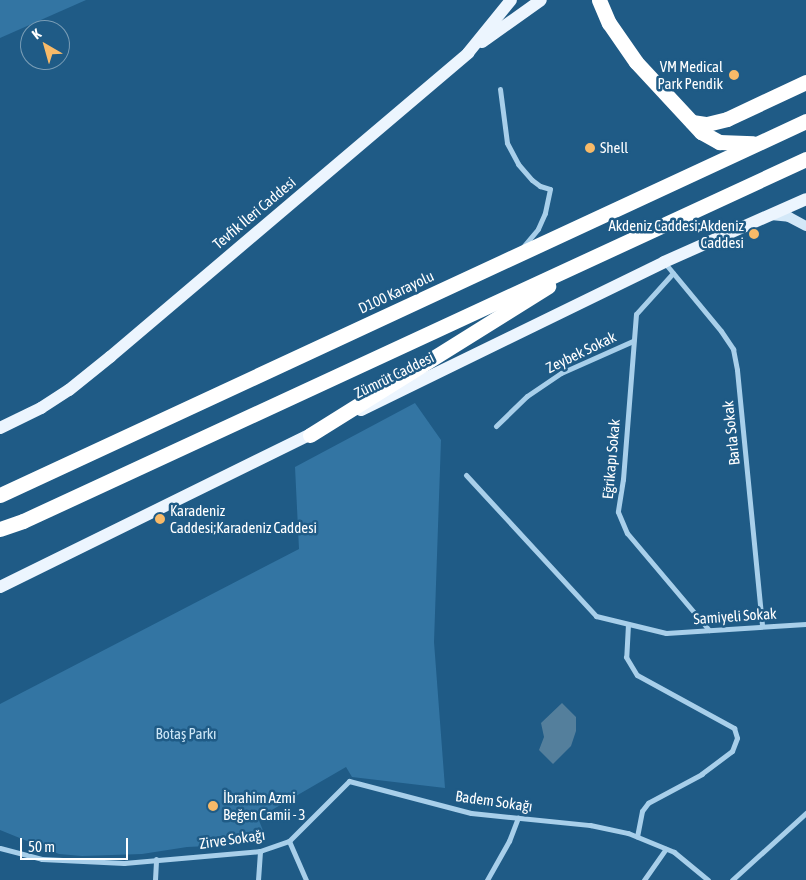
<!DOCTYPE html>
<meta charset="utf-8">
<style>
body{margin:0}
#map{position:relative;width:806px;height:880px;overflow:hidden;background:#1f5b86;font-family:"Asap Condensed",sans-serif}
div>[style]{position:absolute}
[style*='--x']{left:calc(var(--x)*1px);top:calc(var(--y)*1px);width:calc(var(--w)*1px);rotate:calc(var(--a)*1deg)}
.green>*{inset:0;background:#3375a3}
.water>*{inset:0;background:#547f9c}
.street>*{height:5px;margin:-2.5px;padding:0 2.5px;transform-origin:2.5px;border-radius:2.5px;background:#a8cfea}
.secondary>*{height:10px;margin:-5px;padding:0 5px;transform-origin:5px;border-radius:5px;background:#d3e8f8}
.primary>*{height:12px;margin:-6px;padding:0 6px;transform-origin:6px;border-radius:6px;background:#ecf5fe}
.highway>*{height:15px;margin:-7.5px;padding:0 7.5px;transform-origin:7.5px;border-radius:7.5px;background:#fff}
.dots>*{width:14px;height:14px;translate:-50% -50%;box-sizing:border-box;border:2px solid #1f5b86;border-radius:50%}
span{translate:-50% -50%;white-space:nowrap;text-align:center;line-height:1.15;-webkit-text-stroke:5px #1f5b86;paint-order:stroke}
.poi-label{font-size:15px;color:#fff}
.right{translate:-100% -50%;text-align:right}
.left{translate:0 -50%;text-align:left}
.street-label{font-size:15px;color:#fff}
.park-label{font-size:15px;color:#cce6f7}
.north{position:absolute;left:20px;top:20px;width:50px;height:50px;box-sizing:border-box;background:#1f5b86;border:1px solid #799db6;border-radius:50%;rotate:322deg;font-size:14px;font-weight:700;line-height:20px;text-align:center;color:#fff}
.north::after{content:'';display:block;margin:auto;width:18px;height:22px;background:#f8ba68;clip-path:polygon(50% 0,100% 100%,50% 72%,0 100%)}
.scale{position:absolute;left:20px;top:838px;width:108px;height:22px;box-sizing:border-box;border:2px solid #fff;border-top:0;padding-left:6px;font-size:15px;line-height:18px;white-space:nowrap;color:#fff;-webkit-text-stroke:4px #1f5b86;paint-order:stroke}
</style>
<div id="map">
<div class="green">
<div style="clip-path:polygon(0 0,86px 0,0 38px)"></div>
<div style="clip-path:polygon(415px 403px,441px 440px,434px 642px,445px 788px,352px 777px,346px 767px,258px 818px,266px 838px,230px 845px,187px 847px,142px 854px,82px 856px,59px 854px,0 830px,0 704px,299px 549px,295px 467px)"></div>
</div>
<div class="water">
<div style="clip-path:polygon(562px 703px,576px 717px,576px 731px,571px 746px,553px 764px,539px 750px,544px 737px,541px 723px)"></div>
</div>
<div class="street">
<div style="--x:500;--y:89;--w:54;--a:82.6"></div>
<div style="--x:507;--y:143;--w:24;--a:62"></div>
<div style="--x:518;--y:164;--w:21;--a:49"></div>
<div style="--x:532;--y:180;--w:10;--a:37"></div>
<div style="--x:540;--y:186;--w:10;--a:17"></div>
<div style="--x:550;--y:189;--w:25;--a:102"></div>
<div style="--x:545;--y:213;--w:17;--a:114"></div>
<div style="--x:538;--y:229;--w:23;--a:130"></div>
<div style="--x:664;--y:262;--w:89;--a:50.4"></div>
<div style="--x:721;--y:331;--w:22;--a:56"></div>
<div style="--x:733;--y:349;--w:21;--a:79"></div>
<div style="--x:737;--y:370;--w:257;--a:84.4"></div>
<div style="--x:673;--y:273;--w:55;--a:132.1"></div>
<div style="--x:636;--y:314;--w:166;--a:94.5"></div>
<div style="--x:623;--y:479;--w:33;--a:99"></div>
<div style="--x:618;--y:512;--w:23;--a:67"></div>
<div style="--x:627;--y:533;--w:127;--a:49.8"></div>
<div style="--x:496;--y:426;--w:43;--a:-44.1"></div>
<div style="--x:527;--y:396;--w:41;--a:-34.1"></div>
<div style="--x:561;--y:373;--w:79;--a:-24"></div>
<div style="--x:466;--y:475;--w:192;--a:47.3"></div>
<div style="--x:596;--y:616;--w:72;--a:13.7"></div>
<div style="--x:666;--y:633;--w:140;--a:-3.7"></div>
<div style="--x:628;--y:624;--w:33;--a:93"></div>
<div style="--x:626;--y:657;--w:21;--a:59"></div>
<div style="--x:637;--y:675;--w:111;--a:28.7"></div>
<div style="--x:734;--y:728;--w:10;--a:73"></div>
<div style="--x:737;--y:738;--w:14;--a:111"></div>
<div style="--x:732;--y:751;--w:38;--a:143"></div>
<div style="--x:702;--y:774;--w:61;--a:151.8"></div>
<div style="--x:648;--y:803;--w:10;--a:127"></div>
<div style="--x:642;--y:811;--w:26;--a:101"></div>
<div style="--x:289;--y:841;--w:43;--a:66.4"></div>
<div style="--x:0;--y:848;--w:43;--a:14.7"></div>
<div style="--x:42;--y:859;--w:82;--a:2.8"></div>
<div style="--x:124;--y:863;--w:137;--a:-5"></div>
<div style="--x:260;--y:851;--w:31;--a:-19"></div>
<div style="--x:289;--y:841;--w:85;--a:-45"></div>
<div style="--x:349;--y:781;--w:126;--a:14.7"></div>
<div style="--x:471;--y:813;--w:120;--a:5.8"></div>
<div style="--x:590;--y:825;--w:39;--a:12"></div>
<div style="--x:628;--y:833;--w:50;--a:22.4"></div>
<div style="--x:674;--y:852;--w:44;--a:39.5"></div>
<div style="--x:155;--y:880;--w:21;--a:-87"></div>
<div style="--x:258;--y:880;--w:29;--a:-86"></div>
<div style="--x:487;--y:880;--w:45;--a:-60.6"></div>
<div style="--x:509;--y:841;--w:25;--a:-69"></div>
<div style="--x:644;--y:880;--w:38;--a:-55"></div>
<div style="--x:732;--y:880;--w:100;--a:-42.2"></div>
</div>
<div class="secondary">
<div style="--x:771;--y:215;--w:18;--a:6"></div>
<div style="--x:789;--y:217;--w:19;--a:28"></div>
</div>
<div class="primary">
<div style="--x:482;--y:42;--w:72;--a:-35.4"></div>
<div style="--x:361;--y:410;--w:337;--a:-26"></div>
<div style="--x:664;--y:262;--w:155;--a:-23.9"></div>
<div style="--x:0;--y:428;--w:46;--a:-26"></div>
<div style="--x:41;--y:408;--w:33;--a:-33"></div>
<div style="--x:69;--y:390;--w:53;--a:-38.8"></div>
<div style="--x:110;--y:357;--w:470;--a:-40.3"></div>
<div style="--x:468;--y:53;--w:68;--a:-50.9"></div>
<div style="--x:0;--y:587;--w:356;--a:-26.2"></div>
</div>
<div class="highway">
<div style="--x:599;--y:0;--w:25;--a:67"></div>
<div style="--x:609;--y:23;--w:47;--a:55.3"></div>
<div style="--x:636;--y:62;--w:96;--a:47.1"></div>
<div style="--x:701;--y:132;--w:21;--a:29"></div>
<div style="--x:719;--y:142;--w:34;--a:2"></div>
<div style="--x:692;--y:122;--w:15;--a:8"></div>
<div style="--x:707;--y:124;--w:21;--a:-14"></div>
<div style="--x:727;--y:119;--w:87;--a:-25.1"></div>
<div style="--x:310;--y:435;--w:281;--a:-32"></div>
<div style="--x:0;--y:495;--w:889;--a:-24.89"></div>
<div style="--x:0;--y:529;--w:24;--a:-19"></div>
<div style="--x:23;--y:521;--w:863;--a:-24.81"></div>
</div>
<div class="dots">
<div style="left:734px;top:75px;background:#f8ba68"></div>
<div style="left:590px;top:148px;background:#f8ba68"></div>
<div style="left:754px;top:234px;background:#f8ba68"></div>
<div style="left:160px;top:519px;background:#f8ba68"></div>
<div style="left:213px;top:806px;background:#f8ba68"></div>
</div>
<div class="poi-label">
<span class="right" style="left:723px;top:75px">VM Medical<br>Park Pendik</span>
<span class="left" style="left:600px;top:148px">Shell</span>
<span class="right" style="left:744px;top:234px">Akdeniz Caddesi;Akdeni̇z<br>Caddesi̇</span>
<span class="left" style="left:170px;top:519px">Karadeniz<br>Caddesi;Karadeni̇z Caddesi̇</span>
<span class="left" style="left:223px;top:806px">İbrahim Azmi<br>Beğen Camii - 3</span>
</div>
<div class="street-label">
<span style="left:254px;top:213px;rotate:-40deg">Tevfik İleri Caddesi</span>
<span style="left:396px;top:292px;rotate:-25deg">D100 Karayolu</span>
<span style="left:581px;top:352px;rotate:-26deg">Zeybek Sokak</span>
<span style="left:394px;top:375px;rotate:-26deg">Zümrüt Caddesi</span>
<span style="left:731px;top:433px;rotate:-96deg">Barla Sokak</span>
<span style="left:611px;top:459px;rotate:-85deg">Eğrikapı Sokak</span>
<span style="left:735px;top:616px;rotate:-4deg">Samiyeli Sokak</span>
<span style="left:494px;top:801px;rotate:8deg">Badem Sokağı</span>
<span style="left:232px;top:839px;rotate:-8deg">Zirve Sokağı</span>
</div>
<div class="park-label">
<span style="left:186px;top:734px">Botaş Parkı</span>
</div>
<div class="north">K</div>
<div class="scale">50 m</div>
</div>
